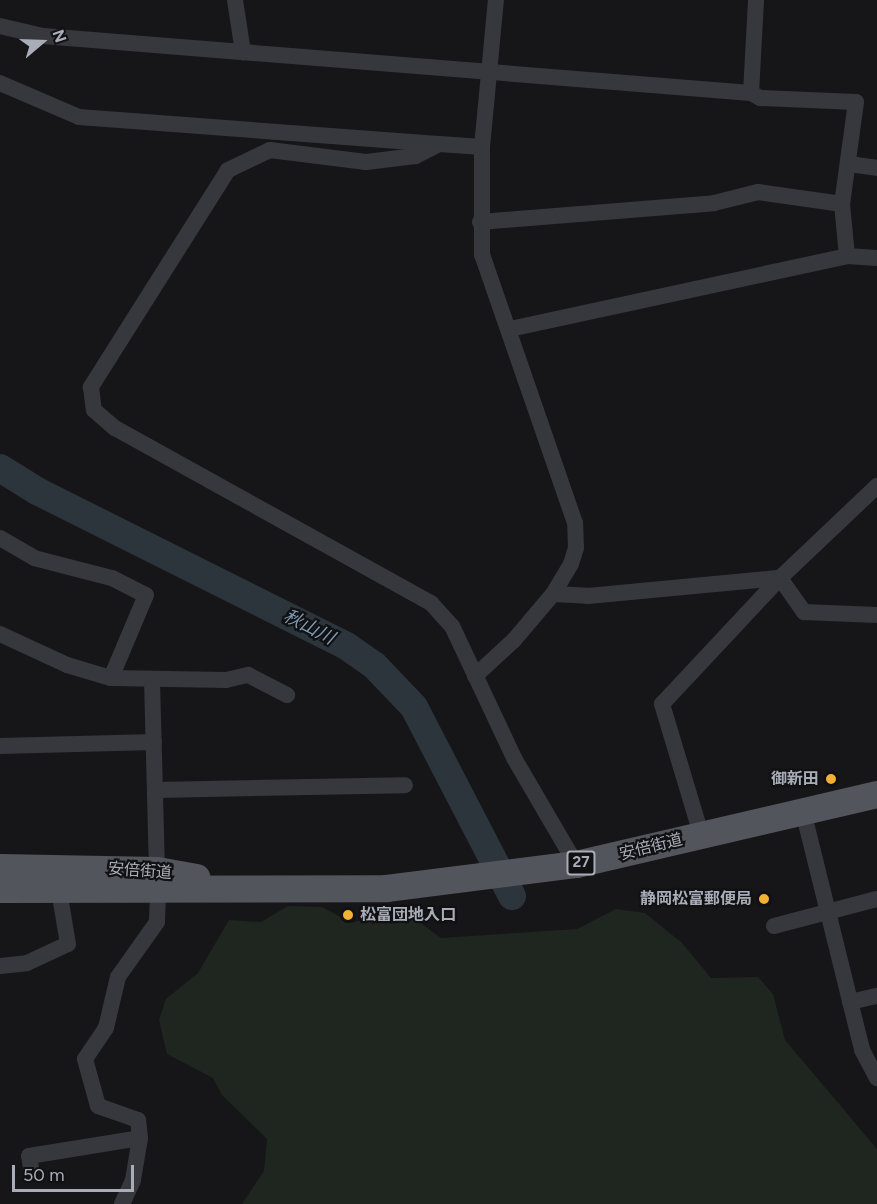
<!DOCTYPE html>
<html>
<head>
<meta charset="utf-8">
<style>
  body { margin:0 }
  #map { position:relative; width:877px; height:1204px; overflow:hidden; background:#161618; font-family:Figtree,"Noto Sans JP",sans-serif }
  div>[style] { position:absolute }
  .green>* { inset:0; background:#1e261f }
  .river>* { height:28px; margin:-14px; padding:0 14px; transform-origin:14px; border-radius:14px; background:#2c353c }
  .street>* { height:16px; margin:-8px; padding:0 8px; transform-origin:8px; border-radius:8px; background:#37383d }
  .primary>* { height:27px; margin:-13.5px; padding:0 13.5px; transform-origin:13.5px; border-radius:13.5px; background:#53555c }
  .dots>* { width:16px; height:16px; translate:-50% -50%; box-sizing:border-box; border:3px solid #111113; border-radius:50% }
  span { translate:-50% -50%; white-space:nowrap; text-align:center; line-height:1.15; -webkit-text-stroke:4.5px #111113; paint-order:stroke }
  .shield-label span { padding:2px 4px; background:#111113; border:2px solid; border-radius:4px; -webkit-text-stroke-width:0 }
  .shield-label { font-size:15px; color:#a8adb8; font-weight:700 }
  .poi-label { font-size:16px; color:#a8adb8; font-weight:700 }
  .right { translate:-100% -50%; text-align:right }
  .left { translate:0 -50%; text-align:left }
  .street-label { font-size:16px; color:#a8adb8 }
  .water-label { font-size:18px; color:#7f9bb3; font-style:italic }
  .north { position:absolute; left:12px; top:12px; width:60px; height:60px; -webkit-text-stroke:4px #111113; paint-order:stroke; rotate:71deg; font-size:16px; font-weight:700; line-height:24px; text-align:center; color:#a8adb8 }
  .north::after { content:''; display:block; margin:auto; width:21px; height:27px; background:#a8adb8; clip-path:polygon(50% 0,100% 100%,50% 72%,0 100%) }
  .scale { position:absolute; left:12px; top:1165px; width:122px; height:27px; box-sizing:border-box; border:3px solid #a8adb8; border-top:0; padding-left:8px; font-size:18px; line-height:21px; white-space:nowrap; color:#a8adb8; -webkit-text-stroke:4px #111113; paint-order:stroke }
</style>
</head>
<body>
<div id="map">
  <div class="green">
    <div style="clip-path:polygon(288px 906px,322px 907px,352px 923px,400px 908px,441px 938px,577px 929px,616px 909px,645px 913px,682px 943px,711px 978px,758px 977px,773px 994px,785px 1040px,877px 1149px,877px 1204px,242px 1204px,264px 1171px,267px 1139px,222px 1095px,213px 1078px,167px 1054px,159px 1020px,166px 999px,198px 973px,229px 920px,261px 922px)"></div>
  </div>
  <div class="river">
    <div style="left:0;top:468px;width:44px;rotate:31.9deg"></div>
    <div style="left:37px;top:491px;width:344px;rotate:26.6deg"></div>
    <div style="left:345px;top:645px;width:35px;rotate:35deg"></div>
    <div style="left:374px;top:665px;width:58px;rotate:46.4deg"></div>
    <div style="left:414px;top:707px;width:213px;rotate:62.6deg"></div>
  </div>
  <div class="street">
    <div style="left:235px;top:0;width:53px;rotate:81.3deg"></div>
    <div style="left:0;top:26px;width:44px;rotate:13.1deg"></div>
    <div style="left:43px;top:36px;width:710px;rotate:4.6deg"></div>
    <div style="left:751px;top:93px;width:10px;rotate:29deg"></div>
    <div style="left:760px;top:98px;width:96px;rotate:2.4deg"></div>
    <div style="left:856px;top:102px;width:103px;rotate:97.8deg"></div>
    <div style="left:842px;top:204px;width:52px;rotate:84.5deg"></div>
    <div style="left:0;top:83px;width:86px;rotate:23.3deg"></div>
    <div style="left:79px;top:117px;width:360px;rotate:4.3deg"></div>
    <div style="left:751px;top:93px;width:93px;rotate:-86.9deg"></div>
    <div style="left:482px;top:147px;width:43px;rotate:-176deg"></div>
    <div style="left:439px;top:144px;width:27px;rotate:153deg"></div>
    <div style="left:415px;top:156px;width:49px;rotate:173deg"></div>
    <div style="left:366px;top:162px;width:97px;rotate:-172.9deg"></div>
    <div style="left:270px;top:150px;width:47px;rotate:154.5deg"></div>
    <div style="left:228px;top:170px;width:257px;rotate:122.3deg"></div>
    <div style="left:91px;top:387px;width:23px;rotate:83deg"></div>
    <div style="left:94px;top:410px;width:28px;rotate:41deg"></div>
    <div style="left:115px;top:428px;width:361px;rotate:29deg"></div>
    <div style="left:431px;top:603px;width:31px;rotate:48deg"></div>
    <div style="left:452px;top:626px;width:146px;rotate:64.8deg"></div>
    <div style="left:514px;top:758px;width:123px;rotate:59.7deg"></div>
    <div style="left:849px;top:164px;width:28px;rotate:8deg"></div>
    <div style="left:480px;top:222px;width:235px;rotate:-4.6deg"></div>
    <div style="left:714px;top:203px;width:45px;rotate:-14deg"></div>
    <div style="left:758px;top:192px;width:85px;rotate:8.1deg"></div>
    <div style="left:510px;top:329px;width:345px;rotate:-12.2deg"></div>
    <div style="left:847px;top:256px;width:30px;rotate:4deg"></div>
    <div style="left:0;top:538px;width:39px;rotate:30deg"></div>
    <div style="left:34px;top:558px;width:81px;rotate:14.4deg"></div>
    <div style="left:112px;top:578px;width:38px;rotate:27deg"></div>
    <div style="left:146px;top:595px;width:90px;rotate:112.9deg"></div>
    <div style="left:780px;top:578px;width:42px;rotate:54.8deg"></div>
    <div style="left:804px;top:612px;width:73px;rotate:2.4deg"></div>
    <div style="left:553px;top:594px;width:35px;rotate:3deg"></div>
    <div style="left:588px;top:596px;width:193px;rotate:-5.4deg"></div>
    <div style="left:0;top:634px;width:74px;rotate:24.8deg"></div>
    <div style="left:67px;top:665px;width:46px;rotate:16.5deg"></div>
    <div style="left:111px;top:678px;width:115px;rotate:1deg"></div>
    <div style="left:226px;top:680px;width:23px;rotate:-13deg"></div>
    <div style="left:248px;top:675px;width:44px;rotate:27.1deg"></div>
    <div style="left:475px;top:676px;width:53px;rotate:-42.7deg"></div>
    <div style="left:514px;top:640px;width:60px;rotate:-49.7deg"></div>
    <div style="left:553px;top:594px;width:35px;rotate:-59deg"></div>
    <div style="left:571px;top:564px;width:17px;rotate:-73deg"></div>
    <div style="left:576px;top:548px;width:25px;rotate:-92deg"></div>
    <div style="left:575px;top:523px;width:284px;rotate:-109.1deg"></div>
    <div style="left:482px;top:255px;width:108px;rotate:-90deg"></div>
    <div style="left:482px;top:147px;width:148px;rotate:-84.6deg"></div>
    <div style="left:152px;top:680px;width:190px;rotate:88.5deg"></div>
    <div style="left:0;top:746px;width:154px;rotate:-1.5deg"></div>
    <div style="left:155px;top:790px;width:250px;rotate:-1.1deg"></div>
    <div style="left:803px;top:811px;width:246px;rotate:76.1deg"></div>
    <div style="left:862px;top:1050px;width:32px;rotate:62deg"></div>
    <div style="left:701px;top:834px;width:136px;rotate:-106.7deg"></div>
    <div style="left:662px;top:704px;width:173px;rotate:-46.9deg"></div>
    <div style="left:780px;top:578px;width:134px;rotate:-43.5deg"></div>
    <div style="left:774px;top:926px;width:106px;rotate:-14.7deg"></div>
    <div style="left:0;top:966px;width:27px;rotate:-6deg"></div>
    <div style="left:27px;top:963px;width:45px;rotate:-24.9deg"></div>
    <div style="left:68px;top:944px;width:55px;rotate:-99.5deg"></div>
    <div style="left:850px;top:1002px;width:28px;rotate:-13deg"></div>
    <div style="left:31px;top:1168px;width:12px;rotate:-99deg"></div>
    <div style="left:29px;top:1156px;width:112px;rotate:-9.2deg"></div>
    <div style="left:122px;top:1204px;width:26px;rotate:-65deg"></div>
    <div style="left:133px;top:1180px;width:43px;rotate:-80.5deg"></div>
    <div style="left:140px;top:1138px;width:18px;rotate:-96deg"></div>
    <div style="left:138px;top:1120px;width:42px;rotate:-160.7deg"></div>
    <div style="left:98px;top:1106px;width:49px;rotate:-105.5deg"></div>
    <div style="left:85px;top:1059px;width:37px;rotate:-56deg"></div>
    <div style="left:106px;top:1028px;width:52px;rotate:-76.8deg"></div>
    <div style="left:118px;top:977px;width:67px;rotate:-54.7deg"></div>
    <div style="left:157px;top:922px;width:32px;rotate:-88deg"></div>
  </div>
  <div class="primary">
    <div style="left:0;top:867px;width:157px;rotate:1.1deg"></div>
    <div style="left:157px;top:870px;width:40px;rotate:10deg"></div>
    <div style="left:0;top:889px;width:386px;rotate:-0.1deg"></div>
    <div style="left:386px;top:888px;width:192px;rotate:-7.2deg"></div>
    <div style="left:576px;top:864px;width:309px;rotate:-13.1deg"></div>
  </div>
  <div class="dots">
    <div style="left:831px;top:779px;background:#f2b134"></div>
    <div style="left:764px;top:899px;background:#f2b134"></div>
    <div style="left:348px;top:915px;background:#f2b134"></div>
  </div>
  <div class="shield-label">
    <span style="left:581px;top:863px">27</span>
  </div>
  <div class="poi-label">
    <span class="right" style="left:819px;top:779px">御新田</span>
    <span class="right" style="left:752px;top:899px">静岡松富郵便局</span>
    <span class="left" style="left:360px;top:915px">松富団地入口</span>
  </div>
  <div class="street-label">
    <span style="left:651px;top:847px;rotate:-14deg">安倍街道</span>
    <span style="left:140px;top:871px;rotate:4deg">安倍街道</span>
  </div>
  <div class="water-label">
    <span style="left:309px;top:627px;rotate:27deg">秋山川</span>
  </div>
  <div class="north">N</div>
  <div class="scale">50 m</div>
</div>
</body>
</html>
